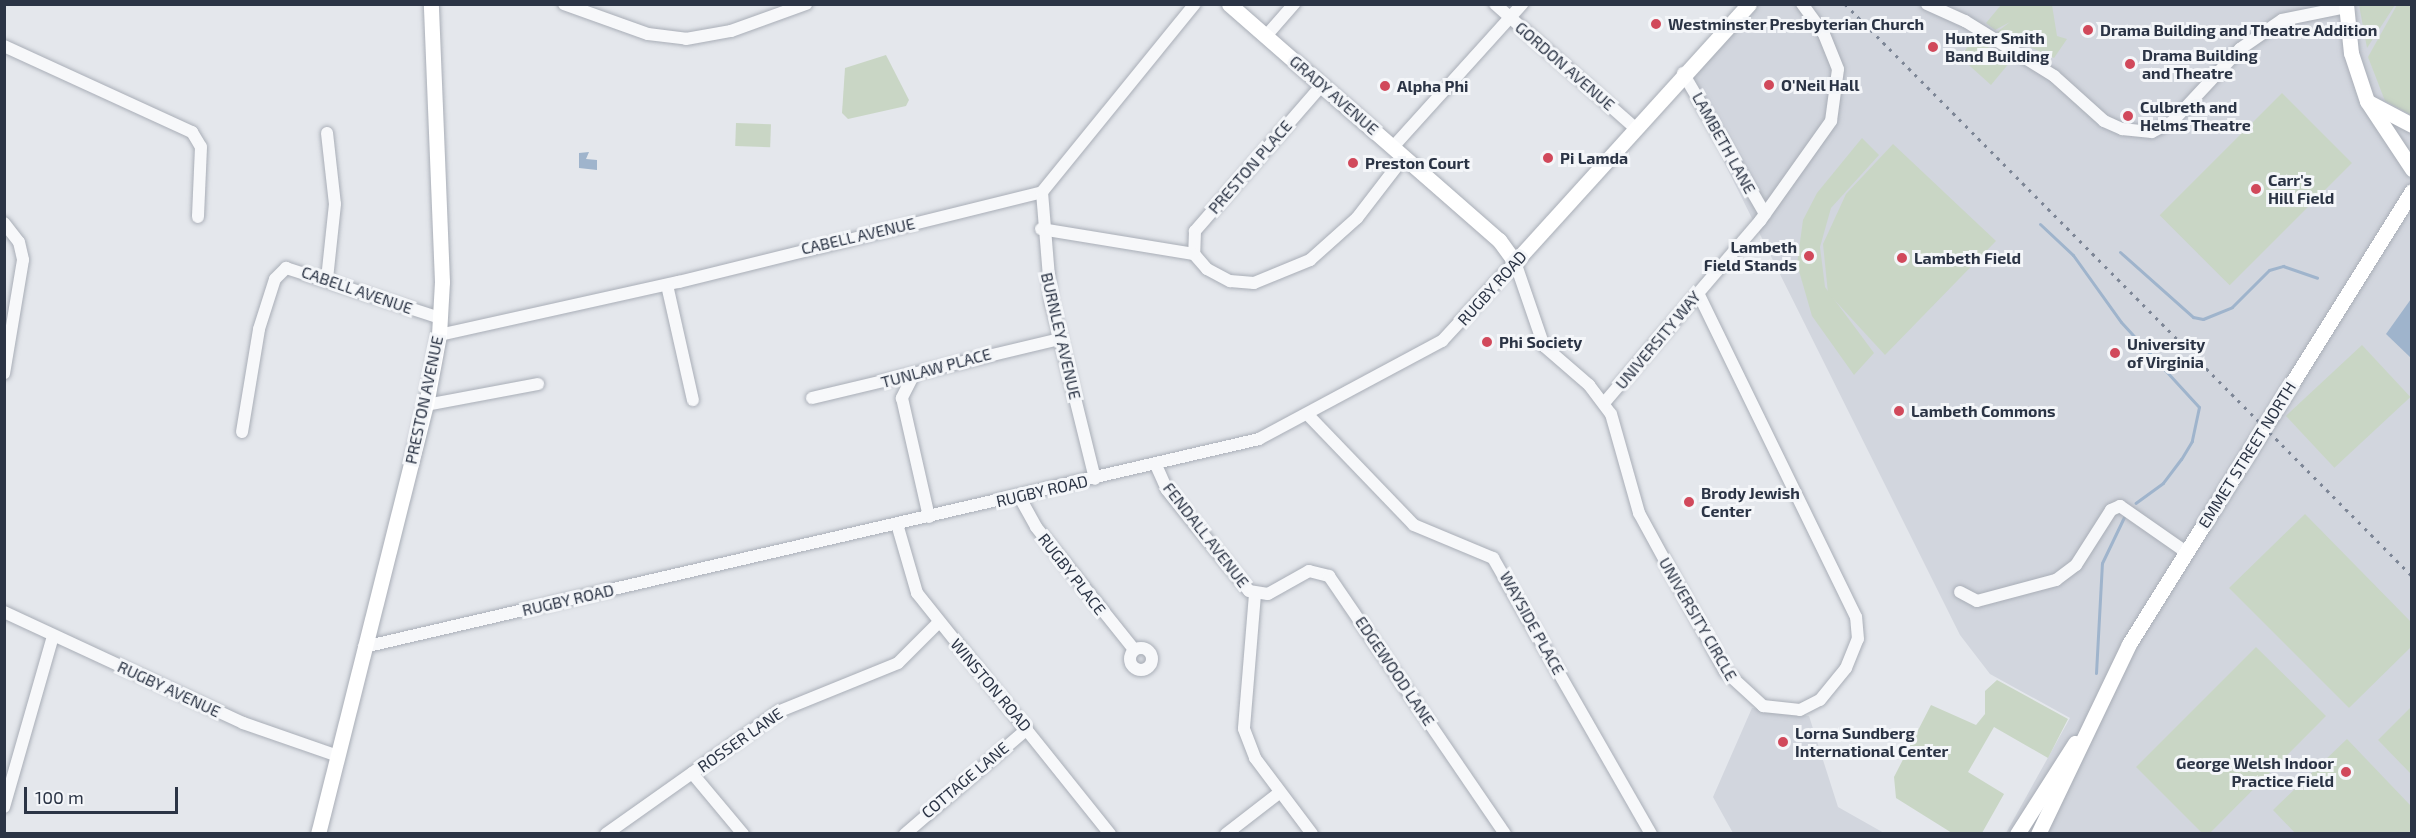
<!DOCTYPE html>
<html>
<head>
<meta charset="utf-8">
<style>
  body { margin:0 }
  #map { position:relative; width:2416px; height:838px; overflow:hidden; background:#e4e7ec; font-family:"Exo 2",sans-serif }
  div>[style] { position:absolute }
  .built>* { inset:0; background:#d2d6de }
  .green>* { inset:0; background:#c9d6c5; transform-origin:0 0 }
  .water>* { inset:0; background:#9fb4cc }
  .stream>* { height:3px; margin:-1.5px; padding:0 1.5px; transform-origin:1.5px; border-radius:1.5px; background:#9fb4cc }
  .roads { filter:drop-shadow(0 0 2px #a9aeb7) drop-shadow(0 0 2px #a9aeb7) }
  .minor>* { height:12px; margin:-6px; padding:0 6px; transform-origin:6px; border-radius:6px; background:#f7f8fa }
  .minor>.ring { margin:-6px; padding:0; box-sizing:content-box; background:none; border:12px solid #f7f8fa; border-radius:50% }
  .major>* { height:15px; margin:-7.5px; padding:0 7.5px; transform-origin:7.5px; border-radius:7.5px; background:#fff }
  .rail>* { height:3px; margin-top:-1.5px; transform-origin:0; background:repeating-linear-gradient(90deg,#7d8696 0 3px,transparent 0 9px) }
  .dots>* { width:16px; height:16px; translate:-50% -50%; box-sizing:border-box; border:3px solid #f4f6f9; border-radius:50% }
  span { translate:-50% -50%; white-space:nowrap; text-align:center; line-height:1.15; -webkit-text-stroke:6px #f4f6f9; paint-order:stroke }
  .poi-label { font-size:16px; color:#2b3445; font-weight:700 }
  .left { translate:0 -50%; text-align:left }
  .right { translate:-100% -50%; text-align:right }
  .street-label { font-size:16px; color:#2b3445 }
  .frame { position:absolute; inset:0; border:6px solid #2b3445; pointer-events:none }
  .scale { position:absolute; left:24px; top:787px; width:154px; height:27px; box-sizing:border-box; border:3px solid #2b3445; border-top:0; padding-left:8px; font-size:18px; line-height:21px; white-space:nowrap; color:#2b3445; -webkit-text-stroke:4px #f4f6f9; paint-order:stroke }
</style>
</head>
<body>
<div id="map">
  <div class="built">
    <div style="clip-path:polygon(1750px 5px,2411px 5px,2411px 833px,2006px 833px,2070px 718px,1990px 674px,1960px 635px,1681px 76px)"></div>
    <div style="clip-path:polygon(1752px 708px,1809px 716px,1838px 807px,1884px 833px,1733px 833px,1713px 797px)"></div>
  </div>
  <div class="green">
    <div style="clip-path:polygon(2001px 5px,2052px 5px,2057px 36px,2067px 39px,2054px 58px,1997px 32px,2010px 22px,1995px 30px,1986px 23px)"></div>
    <div style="clip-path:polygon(2359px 5px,2395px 5px,2367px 48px)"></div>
    <div style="clip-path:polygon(2397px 5px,2411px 5px,2411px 115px,2385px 101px,2368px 57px)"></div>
    <div style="clip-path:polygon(1973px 37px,2010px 62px,1991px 85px,1961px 58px)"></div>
    <div style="clip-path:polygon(886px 55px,909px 100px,906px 106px,848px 119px,842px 113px,845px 68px)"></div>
    <div style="left:2282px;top:93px;width:99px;height:173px;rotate:45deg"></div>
    <div style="left:736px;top:123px;width:35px;height:23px;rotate:2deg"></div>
    <div style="clip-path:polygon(1862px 138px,1879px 155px,1831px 208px,1820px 247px,1825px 287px,1874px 353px,1854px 375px,1812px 316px,1797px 264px,1803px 220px,1817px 193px)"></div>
    <div style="clip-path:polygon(1893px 144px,1996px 241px,1885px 355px,1828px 293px,1823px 244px,1846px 194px)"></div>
    <div style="left:2362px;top:345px;width:71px;height:104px;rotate:47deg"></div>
    <div style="clip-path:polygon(2305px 514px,2411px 622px,2411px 647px,2349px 708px,2229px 588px)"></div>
    <div style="clip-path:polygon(2256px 647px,2326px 716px,2210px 833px,2202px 833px,2136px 767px)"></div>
    <div style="clip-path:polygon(1997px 680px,2068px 719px,2048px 758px,1994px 727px,1968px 772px,2004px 794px,1982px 833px,1952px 833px,1896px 798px,1894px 777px,1931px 705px,1976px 725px,1985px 714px,1985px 691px)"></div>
    <div style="clip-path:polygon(2411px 707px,2411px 774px,2378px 740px)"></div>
    <div style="clip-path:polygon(2347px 739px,2411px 806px,2411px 833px,2295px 833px,2273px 810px)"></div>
  </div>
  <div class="water">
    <div style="clip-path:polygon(589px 152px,586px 159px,597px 160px,597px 170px,579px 168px,579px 153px)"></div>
    <div style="clip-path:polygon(2411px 299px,2411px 358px,2386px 334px)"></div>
  </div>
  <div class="stream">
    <div style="left:2040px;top:224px;width:45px;rotate:43.2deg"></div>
    <div style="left:2073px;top:255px;width:82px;rotate:54.4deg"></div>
    <div style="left:2121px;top:322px;width:115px;rotate:47.5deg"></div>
    <div style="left:2199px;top:407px;width:35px;rotate:102deg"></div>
    <div style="left:2192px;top:441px;width:21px;rotate:121deg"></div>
    <div style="left:2181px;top:459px;width:30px;rotate:127deg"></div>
    <div style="left:2163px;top:483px;width:34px;rotate:144deg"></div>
    <div style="left:2120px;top:252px;width:98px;rotate:41.7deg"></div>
    <div style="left:2193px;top:317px;width:10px;rotate:11deg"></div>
    <div style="left:2203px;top:319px;width:31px;rotate:-22deg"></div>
    <div style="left:2232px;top:307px;width:52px;rotate:-45deg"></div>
    <div style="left:2269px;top:270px;width:15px;rotate:-16deg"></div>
    <div style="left:2283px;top:266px;width:36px;rotate:19deg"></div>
    <div style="left:2096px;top:673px;width:110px;rotate:-86.9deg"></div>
    <div style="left:2102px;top:563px;width:51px;rotate:-64.4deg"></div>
  </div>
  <div class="roads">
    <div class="minor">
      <div style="left:564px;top:4px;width:89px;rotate:19.7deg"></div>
      <div style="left:648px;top:34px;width:38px;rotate:7deg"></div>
      <div style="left:686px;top:39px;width:46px;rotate:-10.1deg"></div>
      <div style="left:731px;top:31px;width:80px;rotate:-19.8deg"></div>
      <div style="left:1495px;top:4px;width:186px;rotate:41.5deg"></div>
      <div style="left:1927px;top:4px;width:42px;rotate:24.1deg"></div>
      <div style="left:1965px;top:21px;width:105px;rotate:31.7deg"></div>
      <div style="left:2054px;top:76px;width:67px;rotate:42deg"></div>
      <div style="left:2104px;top:121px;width:20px;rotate:24deg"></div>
      <div style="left:2122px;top:129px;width:30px;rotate:6deg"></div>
      <div style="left:2152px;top:132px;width:22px;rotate:-27deg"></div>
      <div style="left:2172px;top:122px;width:100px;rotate:-47deg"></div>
      <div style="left:2240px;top:49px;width:51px;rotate:-34.6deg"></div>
      <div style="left:2282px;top:20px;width:65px;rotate:-11.5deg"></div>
      <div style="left:1266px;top:36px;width:43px;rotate:-48.8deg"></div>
      <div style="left:4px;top:46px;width:207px;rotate:24.6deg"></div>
      <div style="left:192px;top:132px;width:17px;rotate:59deg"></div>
      <div style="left:201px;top:147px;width:70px;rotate:92.5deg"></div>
      <div style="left:1683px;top:73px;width:163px;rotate:59.8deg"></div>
      <div style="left:1322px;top:85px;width:194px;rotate:131deg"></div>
      <div style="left:1195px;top:231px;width:23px;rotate:92deg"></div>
      <div style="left:1194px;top:254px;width:20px;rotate:49deg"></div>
      <div style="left:1207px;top:269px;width:26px;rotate:28deg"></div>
      <div style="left:1230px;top:281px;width:24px;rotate:5deg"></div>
      <div style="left:1254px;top:283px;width:61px;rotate:-22.3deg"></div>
      <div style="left:1310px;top:260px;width:63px;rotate:-41.8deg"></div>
      <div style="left:1357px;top:218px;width:77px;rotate:-52.4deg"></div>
      <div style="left:327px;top:133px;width:71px;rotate:83.6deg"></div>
      <div style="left:335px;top:204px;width:75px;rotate:96.1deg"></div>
      <div style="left:1393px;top:147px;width:193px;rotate:-47.9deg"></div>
      <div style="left:1042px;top:192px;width:109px;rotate:85.3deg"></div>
      <div style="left:1051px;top:301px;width:183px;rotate:76.1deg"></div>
      <div style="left:4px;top:223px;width:24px;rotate:52deg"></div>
      <div style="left:19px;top:242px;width:18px;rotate:77deg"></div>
      <div style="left:23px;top:260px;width:115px;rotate:99.5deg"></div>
      <div style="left:1041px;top:229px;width:155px;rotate:9.3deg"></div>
      <div style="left:667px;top:285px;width:118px;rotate:77.3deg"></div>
      <div style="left:439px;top:335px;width:246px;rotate:-12.5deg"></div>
      <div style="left:679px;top:282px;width:374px;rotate:-13.9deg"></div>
      <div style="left:1042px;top:192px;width:242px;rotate:-50.9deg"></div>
      <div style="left:913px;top:376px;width:25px;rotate:117deg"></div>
      <div style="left:902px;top:398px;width:122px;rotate:77.2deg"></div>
      <div style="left:812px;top:398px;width:255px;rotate:-13.4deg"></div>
      <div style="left:1604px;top:403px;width:240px;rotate:-49.4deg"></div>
      <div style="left:1760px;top:221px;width:123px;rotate:-54.6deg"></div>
      <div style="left:1831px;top:121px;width:52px;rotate:-82.3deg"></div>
      <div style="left:1838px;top:69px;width:38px;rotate:-112deg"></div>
      <div style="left:1824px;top:34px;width:37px;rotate:-126deg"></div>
      <div style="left:426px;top:405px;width:114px;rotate:-10.6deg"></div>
      <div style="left:1309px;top:416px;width:151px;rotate:46.1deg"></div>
      <div style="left:1414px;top:525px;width:86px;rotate:22.7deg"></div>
      <div style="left:1493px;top:558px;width:318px;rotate:60.2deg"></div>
      <div style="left:242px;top:432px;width:104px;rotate:-80.6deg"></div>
      <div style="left:259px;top:329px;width:52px;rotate:-72.3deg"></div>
      <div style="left:275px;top:279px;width:16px;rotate:-45deg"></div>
      <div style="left:286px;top:268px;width:162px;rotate:18deg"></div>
      <div style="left:1156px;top:465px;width:27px;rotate:66deg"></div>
      <div style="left:1167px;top:490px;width:130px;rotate:50.9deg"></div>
      <div style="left:1249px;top:591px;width:19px;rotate:9deg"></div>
      <div style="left:1268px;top:594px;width:47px;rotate:-29.3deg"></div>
      <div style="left:1309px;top:571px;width:21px;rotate:14deg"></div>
      <div style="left:1329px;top:576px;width:312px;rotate:55.7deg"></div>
      <div style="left:1019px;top:496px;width:35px;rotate:61deg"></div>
      <div style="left:1036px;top:527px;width:154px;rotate:51.3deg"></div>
      <div style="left:897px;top:524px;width:72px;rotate:73.8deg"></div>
      <div style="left:917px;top:593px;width:309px;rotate:51.3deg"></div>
      <div style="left:1960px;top:592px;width:19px;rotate:28deg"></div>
      <div style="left:1977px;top:601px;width:82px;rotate:-14.9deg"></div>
      <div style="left:2056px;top:580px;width:25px;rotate:-37deg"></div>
      <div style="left:2076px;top:565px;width:65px;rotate:-57.5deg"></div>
      <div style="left:2111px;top:510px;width:10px;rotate:-24deg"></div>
      <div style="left:2120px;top:506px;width:80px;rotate:34.9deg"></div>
      <div style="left:1255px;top:594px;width:135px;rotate:94.7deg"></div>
      <div style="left:1244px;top:729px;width:31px;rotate:69deg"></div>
      <div style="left:1255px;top:758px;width:95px;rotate:53.1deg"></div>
      <div style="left:4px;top:612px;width:264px;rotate:24.9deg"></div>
      <div style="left:243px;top:723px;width:101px;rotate:19.2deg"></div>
      <div style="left:364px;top:647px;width:919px;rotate:-13.08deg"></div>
      <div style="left:1259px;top:439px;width:208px;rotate:-28.2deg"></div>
      <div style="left:1442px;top:341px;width:108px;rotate:-47.3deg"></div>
      <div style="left:1515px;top:262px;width:89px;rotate:71deg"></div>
      <div style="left:1544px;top:346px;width:60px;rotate:40.9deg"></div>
      <div style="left:1589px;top:385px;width:36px;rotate:53deg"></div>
      <div style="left:1611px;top:414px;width:103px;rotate:74.2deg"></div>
      <div style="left:1639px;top:513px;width:180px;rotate:61.4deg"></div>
      <div style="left:1725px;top:671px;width:52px;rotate:42.6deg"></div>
      <div style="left:1763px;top:706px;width:37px;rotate:6deg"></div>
      <div style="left:1800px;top:710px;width:22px;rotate:-27deg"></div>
      <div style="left:1820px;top:700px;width:41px;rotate:-50.9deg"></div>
      <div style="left:1846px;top:668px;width:31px;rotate:-68deg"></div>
      <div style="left:1858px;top:639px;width:22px;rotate:-95deg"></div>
      <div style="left:1856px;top:617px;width:360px;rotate:-116deg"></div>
      <div class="ring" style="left:1130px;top:648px;width:10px;height:10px"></div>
      <div style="left:692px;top:773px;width:80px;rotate:50.1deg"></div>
      <div style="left:4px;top:807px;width:178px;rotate:-74deg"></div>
      <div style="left:606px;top:834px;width:213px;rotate:-35.3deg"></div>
      <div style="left:780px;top:711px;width:127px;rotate:-22.1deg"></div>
      <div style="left:898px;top:663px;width:58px;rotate:-45deg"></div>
      <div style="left:905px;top:834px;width:161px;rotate:-40.7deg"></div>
      <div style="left:1226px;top:834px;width:67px;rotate:-37.7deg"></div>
    </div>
    <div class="major">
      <div style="left:1229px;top:4px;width:359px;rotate:41.2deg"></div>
      <div style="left:1499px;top:240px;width:27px;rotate:54deg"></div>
      <div style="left:1515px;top:262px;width:348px;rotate:-47.8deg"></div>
      <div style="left:2346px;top:4px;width:49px;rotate:84.2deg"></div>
      <div style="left:2351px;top:53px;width:51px;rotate:71.6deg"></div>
      <div style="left:2367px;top:101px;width:82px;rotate:56.5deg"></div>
      <div style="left:2370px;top:103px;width:47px;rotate:27.6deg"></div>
      <div style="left:318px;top:834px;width:442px;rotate:-75.9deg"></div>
      <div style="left:426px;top:405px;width:71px;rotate:-79.5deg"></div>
      <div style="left:439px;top:335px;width:53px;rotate:-86.8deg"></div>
      <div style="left:442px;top:282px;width:278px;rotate:-92.3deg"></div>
      <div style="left:2017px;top:834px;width:108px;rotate:-57.5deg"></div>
      <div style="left:2038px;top:834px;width:211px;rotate:-64.4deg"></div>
      <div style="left:2129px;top:644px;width:534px;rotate:-58.01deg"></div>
    </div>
  </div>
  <div class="rail">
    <div style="left:1845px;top:4px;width:805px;rotate:45.25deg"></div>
  </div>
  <div class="dots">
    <div style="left:1656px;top:24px;background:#d1495b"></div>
    <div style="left:2088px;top:30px;background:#d1495b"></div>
    <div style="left:1933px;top:47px;background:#d1495b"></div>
    <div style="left:2130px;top:64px;background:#d1495b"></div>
    <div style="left:1769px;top:85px;background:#d1495b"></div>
    <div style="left:1385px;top:86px;background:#d1495b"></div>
    <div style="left:2128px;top:116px;background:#d1495b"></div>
    <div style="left:1548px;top:158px;background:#d1495b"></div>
    <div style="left:1353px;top:163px;background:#d1495b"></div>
    <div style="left:2256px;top:189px;background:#d1495b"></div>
    <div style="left:1809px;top:256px;background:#d1495b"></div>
    <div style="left:1902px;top:258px;background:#d1495b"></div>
    <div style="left:1487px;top:342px;background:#d1495b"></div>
    <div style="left:2115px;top:353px;background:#d1495b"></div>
    <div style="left:1899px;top:411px;background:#d1495b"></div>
    <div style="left:1689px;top:502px;background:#d1495b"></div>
    <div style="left:1783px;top:742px;background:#d1495b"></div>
    <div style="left:2346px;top:772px;background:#d1495b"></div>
  </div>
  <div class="poi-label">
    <span class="left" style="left:1668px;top:24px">Westminster Presbyterian Church</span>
    <span class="left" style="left:2100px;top:30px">Drama Building and Theatre Addition</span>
    <span class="left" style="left:1945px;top:47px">Hunter Smith<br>Band Building</span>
    <span class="left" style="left:2142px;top:64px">Drama Building<br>and Theatre</span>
    <span class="left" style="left:1781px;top:85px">O'Neil Hall</span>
    <span class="left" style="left:1397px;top:86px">Alpha Phi</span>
    <span class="left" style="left:2140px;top:116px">Culbreth and<br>Helms Theatre</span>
    <span class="left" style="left:1560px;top:158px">Pi Lamda</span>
    <span class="left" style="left:1365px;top:163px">Preston Court</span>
    <span class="left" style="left:2268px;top:189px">Carr's<br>Hill Field</span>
    <span class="right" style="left:1797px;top:256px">Lambeth<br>Field Stands</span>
    <span class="left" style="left:1914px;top:258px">Lambeth Field</span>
    <span class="left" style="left:1499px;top:342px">Phi Society</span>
    <span class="left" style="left:2127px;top:353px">University<br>of Virginia</span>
    <span class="left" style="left:1911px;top:411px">Lambeth Commons</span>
    <span class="left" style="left:1701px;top:502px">Brody Jewish<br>Center</span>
    <span class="left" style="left:1795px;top:742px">Lorna Sundberg<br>International Center</span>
    <span class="right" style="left:2334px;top:772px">George Welsh Indoor<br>Practice Field</span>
  </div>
  <div class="street-label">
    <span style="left:1565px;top:66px;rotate:41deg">GORDON AVENUE</span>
    <span style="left:1334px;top:95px;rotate:41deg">GRADY AVENUE</span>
    <span style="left:1724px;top:143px;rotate:61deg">LAMBETH LANE</span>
    <span style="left:1250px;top:167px;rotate:-49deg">PRESTON PLACE</span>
    <span style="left:858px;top:236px;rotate:-13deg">CABELL AVENUE</span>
    <span style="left:1492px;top:288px;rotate:-48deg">RUGBY ROAD</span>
    <span style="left:357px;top:290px;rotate:19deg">CABELL AVENUE</span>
    <span style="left:1061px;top:336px;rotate:77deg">BURNLEY AVENUE</span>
    <span style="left:1658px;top:340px;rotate:-50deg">UNIVERSITY WAY</span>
    <span style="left:936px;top:368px;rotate:-15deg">TUNLAW PLACE</span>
    <span style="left:424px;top:400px;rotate:-78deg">PRESTON AVENUE</span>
    <span style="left:2247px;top:455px;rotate:-58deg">EMMET STREET NORTH</span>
    <span style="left:1042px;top:491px;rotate:-13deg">RUGBY ROAD</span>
    <span style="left:1206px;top:535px;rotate:52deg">FENDALL AVENUE</span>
    <span style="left:1072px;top:574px;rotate:52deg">RUGBY PLACE</span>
    <span style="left:568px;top:600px;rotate:-13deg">RUGBY ROAD</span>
    <span style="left:1698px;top:619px;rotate:60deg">UNIVERSITY CIRCLE</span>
    <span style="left:1532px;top:623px;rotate:61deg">WAYSIDE PLACE</span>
    <span style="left:1395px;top:671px;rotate:56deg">EDGEWOOD LANE</span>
    <span style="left:991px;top:685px;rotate:50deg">WINSTON ROAD</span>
    <span style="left:169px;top:689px;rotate:25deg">RUGBY AVENUE</span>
    <span style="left:740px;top:740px;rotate:-35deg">ROSSER LANE</span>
    <span style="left:965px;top:780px;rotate:-40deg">COTTAGE LANE</span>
  </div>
  <div class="frame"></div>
  <div class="scale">100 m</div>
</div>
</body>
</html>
